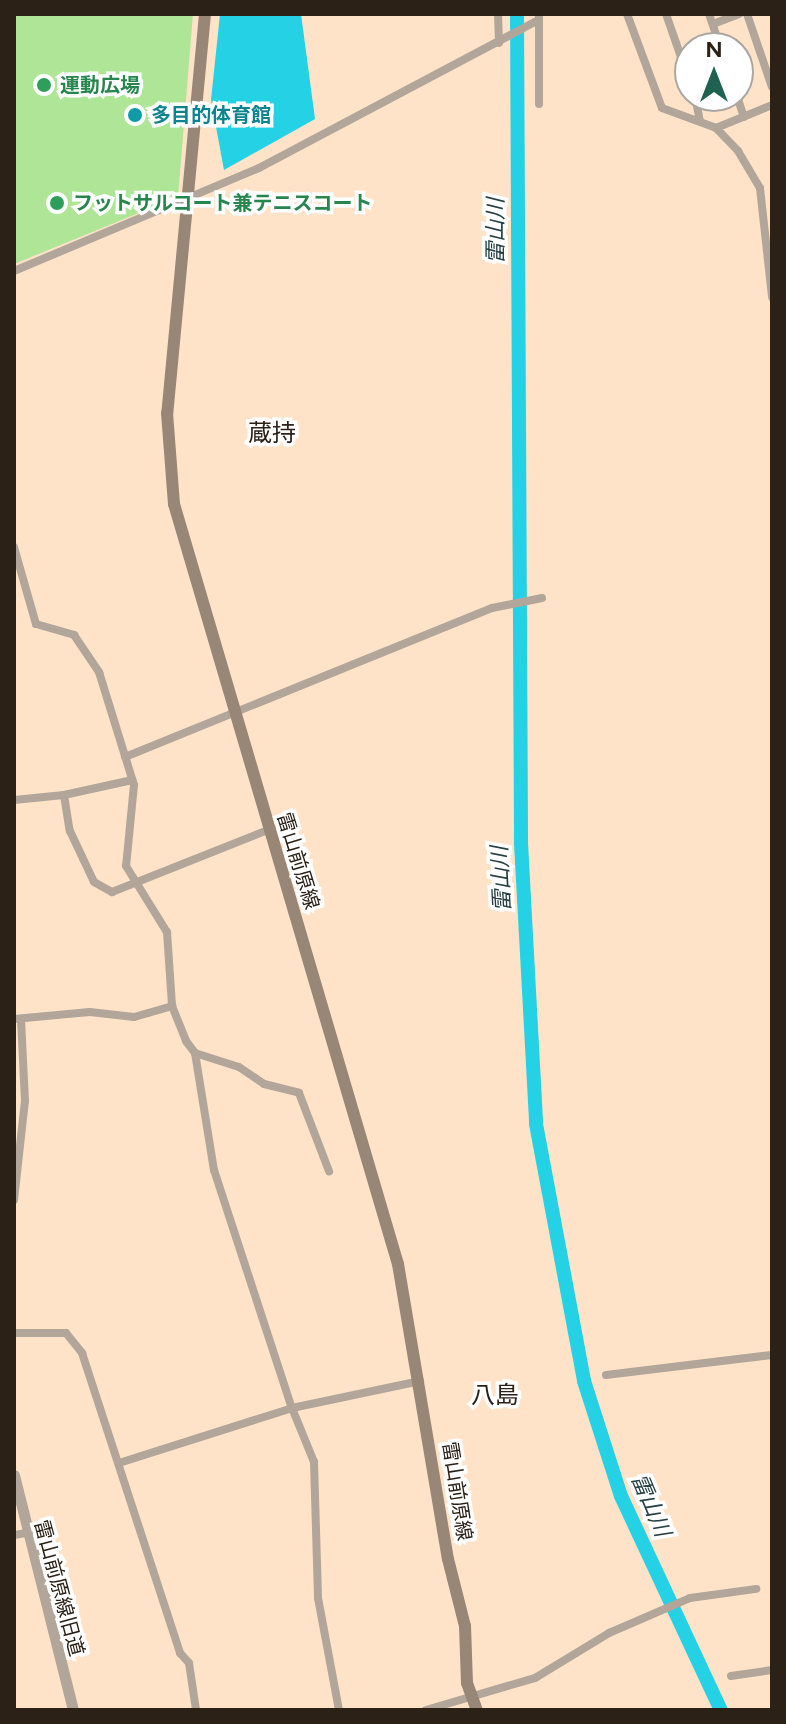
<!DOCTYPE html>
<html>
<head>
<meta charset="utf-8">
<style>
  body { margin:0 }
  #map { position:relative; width:786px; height:1724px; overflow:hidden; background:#ffe3c8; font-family:Figtree,"Noto Sans JP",sans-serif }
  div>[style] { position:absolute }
  .green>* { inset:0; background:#aee596 }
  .water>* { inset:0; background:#25d1e4 }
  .river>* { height:14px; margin:-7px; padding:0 7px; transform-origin:7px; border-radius:7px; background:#25d1e4 }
  .minor>* { height:8px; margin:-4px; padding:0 4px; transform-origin:4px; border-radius:4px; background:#b2a69b }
  .tertiary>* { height:11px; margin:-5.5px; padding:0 5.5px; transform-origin:5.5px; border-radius:5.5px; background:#b2a69b }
  .secondary>* { height:12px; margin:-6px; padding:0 6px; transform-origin:6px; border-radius:6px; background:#988676 }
  .dots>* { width:22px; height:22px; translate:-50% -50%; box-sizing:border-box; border:4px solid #fff; border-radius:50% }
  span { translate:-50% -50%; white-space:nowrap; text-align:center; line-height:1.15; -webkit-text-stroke:7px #fff; paint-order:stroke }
  .leisure-label { font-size:20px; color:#27864d; font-weight:700 }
  .left { translate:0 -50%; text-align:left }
  .culture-label { font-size:20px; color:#0d838f; font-weight:700 }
  .street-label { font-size:20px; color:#2b2117 }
  .water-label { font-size:22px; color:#274044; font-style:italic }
  .quarter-label { font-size:24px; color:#2b2117 }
  .frame { position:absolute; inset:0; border:16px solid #2b2117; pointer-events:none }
  .north { position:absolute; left:674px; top:32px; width:80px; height:80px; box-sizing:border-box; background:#fff; border:2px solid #aaa6a2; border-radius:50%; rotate:0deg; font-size:22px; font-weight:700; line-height:32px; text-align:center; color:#2b2117 }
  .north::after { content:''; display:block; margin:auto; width:28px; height:36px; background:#206251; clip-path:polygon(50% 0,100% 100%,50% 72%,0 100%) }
</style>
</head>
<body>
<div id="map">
  <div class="green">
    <div style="clip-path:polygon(14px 14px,193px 14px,178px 197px,14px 264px)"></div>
  </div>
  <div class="water">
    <div style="clip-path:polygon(220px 14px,301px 14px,315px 119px,224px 170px,211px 100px)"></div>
  </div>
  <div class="river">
    <div style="left:517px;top:14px;width:829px;rotate:89.72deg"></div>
    <div style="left:521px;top:843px;width:281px;rotate:86.9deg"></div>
    <div style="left:536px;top:1124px;width:261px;rotate:79.4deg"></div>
    <div style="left:584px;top:1381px;width:121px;rotate:72.2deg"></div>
    <div style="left:621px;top:1496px;width:236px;rotate:65deg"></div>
  </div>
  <div class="minor">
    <div style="left:498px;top:14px;width:29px;rotate:88deg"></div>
    <div style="left:539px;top:14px;width:90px;rotate:90deg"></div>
    <div style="left:627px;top:14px;width:100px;rotate:69.6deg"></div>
    <div style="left:662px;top:108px;width:58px;rotate:20.3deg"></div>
    <div style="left:716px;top:128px;width:32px;rotate:46deg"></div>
    <div style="left:738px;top:151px;width:43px;rotate:59.3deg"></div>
    <div style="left:760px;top:188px;width:110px;rotate:83.7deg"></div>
    <div style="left:666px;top:14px;width:73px;rotate:70.8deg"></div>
    <div style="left:709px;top:14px;width:36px;rotate:71deg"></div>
    <div style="left:747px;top:14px;width:77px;rotate:71.1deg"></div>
    <div style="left:713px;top:24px;width:28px;rotate:-21deg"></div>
    <div style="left:695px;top:96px;width:25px;rotate:79deg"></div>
    <div style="left:737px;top:96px;width:22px;rotate:72deg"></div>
    <div style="left:716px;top:128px;width:61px;rotate:-22.3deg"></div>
    <div style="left:14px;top:271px;width:266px;rotate:-22.8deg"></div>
    <div style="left:259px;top:168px;width:314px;rotate:-27.9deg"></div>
    <div style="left:14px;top:547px;width:80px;rotate:74.1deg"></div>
    <div style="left:36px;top:624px;width:40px;rotate:16deg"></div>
    <div style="left:74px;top:635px;width:45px;rotate:56deg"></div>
    <div style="left:99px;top:672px;width:118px;rotate:72.8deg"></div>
    <div style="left:134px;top:785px;width:81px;rotate:95.6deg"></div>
    <div style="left:126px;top:866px;width:78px;rotate:58.2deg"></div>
    <div style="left:167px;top:932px;width:74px;rotate:86.1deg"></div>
    <div style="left:172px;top:1006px;width:38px;rotate:68deg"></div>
    <div style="left:186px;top:1041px;width:15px;rotate:53deg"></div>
    <div style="left:195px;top:1053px;width:46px;rotate:17.7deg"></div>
    <div style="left:239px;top:1067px;width:30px;rotate:34deg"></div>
    <div style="left:264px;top:1084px;width:36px;rotate:14deg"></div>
    <div style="left:299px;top:1093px;width:84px;rotate:69deg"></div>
    <div style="left:125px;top:757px;width:396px;rotate:-22.1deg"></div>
    <div style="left:492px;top:608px;width:51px;rotate:-11.3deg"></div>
    <div style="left:64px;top:795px;width:70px;rotate:-12.4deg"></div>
    <div style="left:14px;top:800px;width:50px;rotate:-5.7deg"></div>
    <div style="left:64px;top:795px;width:36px;rotate:81deg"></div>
    <div style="left:70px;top:831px;width:56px;rotate:64.8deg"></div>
    <div style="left:94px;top:882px;width:21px;rotate:29deg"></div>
    <div style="left:112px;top:892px;width:168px;rotate:-21.7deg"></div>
    <div style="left:14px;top:1019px;width:76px;rotate:-5.3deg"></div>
    <div style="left:90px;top:1012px;width:44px;rotate:6.5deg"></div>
    <div style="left:134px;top:1017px;width:40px;rotate:-16deg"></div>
    <div style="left:195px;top:1053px;width:119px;rotate:80.8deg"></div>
    <div style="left:214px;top:1170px;width:250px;rotate:71.9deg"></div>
    <div style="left:292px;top:1408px;width:58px;rotate:67.8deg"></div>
    <div style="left:314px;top:1462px;width:136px;rotate:88.3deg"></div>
    <div style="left:318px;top:1598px;width:114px;rotate:79.4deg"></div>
    <div style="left:14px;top:1200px;width:100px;rotate:-83.7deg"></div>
    <div style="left:25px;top:1101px;width:82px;rotate:-92.8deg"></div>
    <div style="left:14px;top:1333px;width:52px"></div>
    <div style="left:66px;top:1333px;width:26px;rotate:51deg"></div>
    <div style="left:82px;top:1353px;width:316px;rotate:71.9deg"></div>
    <div style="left:180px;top:1653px;width:13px;rotate:48deg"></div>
    <div style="left:189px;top:1663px;width:48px;rotate:81.5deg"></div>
    <div style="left:606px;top:1375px;width:167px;rotate:-6.9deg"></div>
    <div style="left:119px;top:1463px;width:182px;rotate:-17.6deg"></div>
    <div style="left:292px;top:1408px;width:131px;rotate:-11.9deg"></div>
    <div style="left:14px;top:1535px;width:12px;rotate:-9deg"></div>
    <div style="left:731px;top:1676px;width:41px;rotate:-8.3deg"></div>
    <div style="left:426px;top:1710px;width:114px;rotate:-16.4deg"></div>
    <div style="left:535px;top:1678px;width:87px;rotate:-31.3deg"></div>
    <div style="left:609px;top:1633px;width:88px;rotate:-23.4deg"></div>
    <div style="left:690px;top:1598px;width:67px;rotate:-7.8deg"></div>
  </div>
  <div class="tertiary">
    <div style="left:14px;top:1475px;width:242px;rotate:75.9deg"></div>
  </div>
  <div class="secondary">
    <div style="left:205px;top:14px;width:401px;rotate:95.4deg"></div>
    <div style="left:167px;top:413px;width:91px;rotate:85.6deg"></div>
    <div style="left:174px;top:504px;width:792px;rotate:73.58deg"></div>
    <div style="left:398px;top:1264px;width:299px;rotate:80.4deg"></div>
    <div style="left:448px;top:1559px;width:69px;rotate:75.8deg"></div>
    <div style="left:465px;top:1626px;width:57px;rotate:88deg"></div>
    <div style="left:467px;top:1683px;width:29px;rotate:70deg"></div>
  </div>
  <div class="dots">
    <div style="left:44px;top:85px;background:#2e9e5b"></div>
    <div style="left:135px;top:115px;background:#0f9aa8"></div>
    <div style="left:57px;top:203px;background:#2e9e5b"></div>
  </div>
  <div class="leisure-label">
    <span class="left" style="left:60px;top:85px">運動広場</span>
    <span class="left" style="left:73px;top:203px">フットサルコート兼テニスコート</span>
  </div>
  <div class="culture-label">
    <span class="left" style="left:151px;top:115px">多目的体育館</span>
  </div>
  <div class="street-label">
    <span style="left:298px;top:861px;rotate:73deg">雷山前原線</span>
    <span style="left:457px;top:1491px;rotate:81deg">雷山前原線</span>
    <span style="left:59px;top:1588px;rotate:75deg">雷山前原線旧道</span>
  </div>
  <div class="water-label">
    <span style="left:496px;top:231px;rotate:-90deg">雷山川</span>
    <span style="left:501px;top:879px;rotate:-93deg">雷山川</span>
    <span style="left:651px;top:1505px;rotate:67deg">雷山川</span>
  </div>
  <div class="quarter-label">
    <span style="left:272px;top:433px">蔵持</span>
    <span style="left:495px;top:1395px">八島</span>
  </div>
  <div class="frame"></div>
  <div class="north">N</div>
</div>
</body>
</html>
